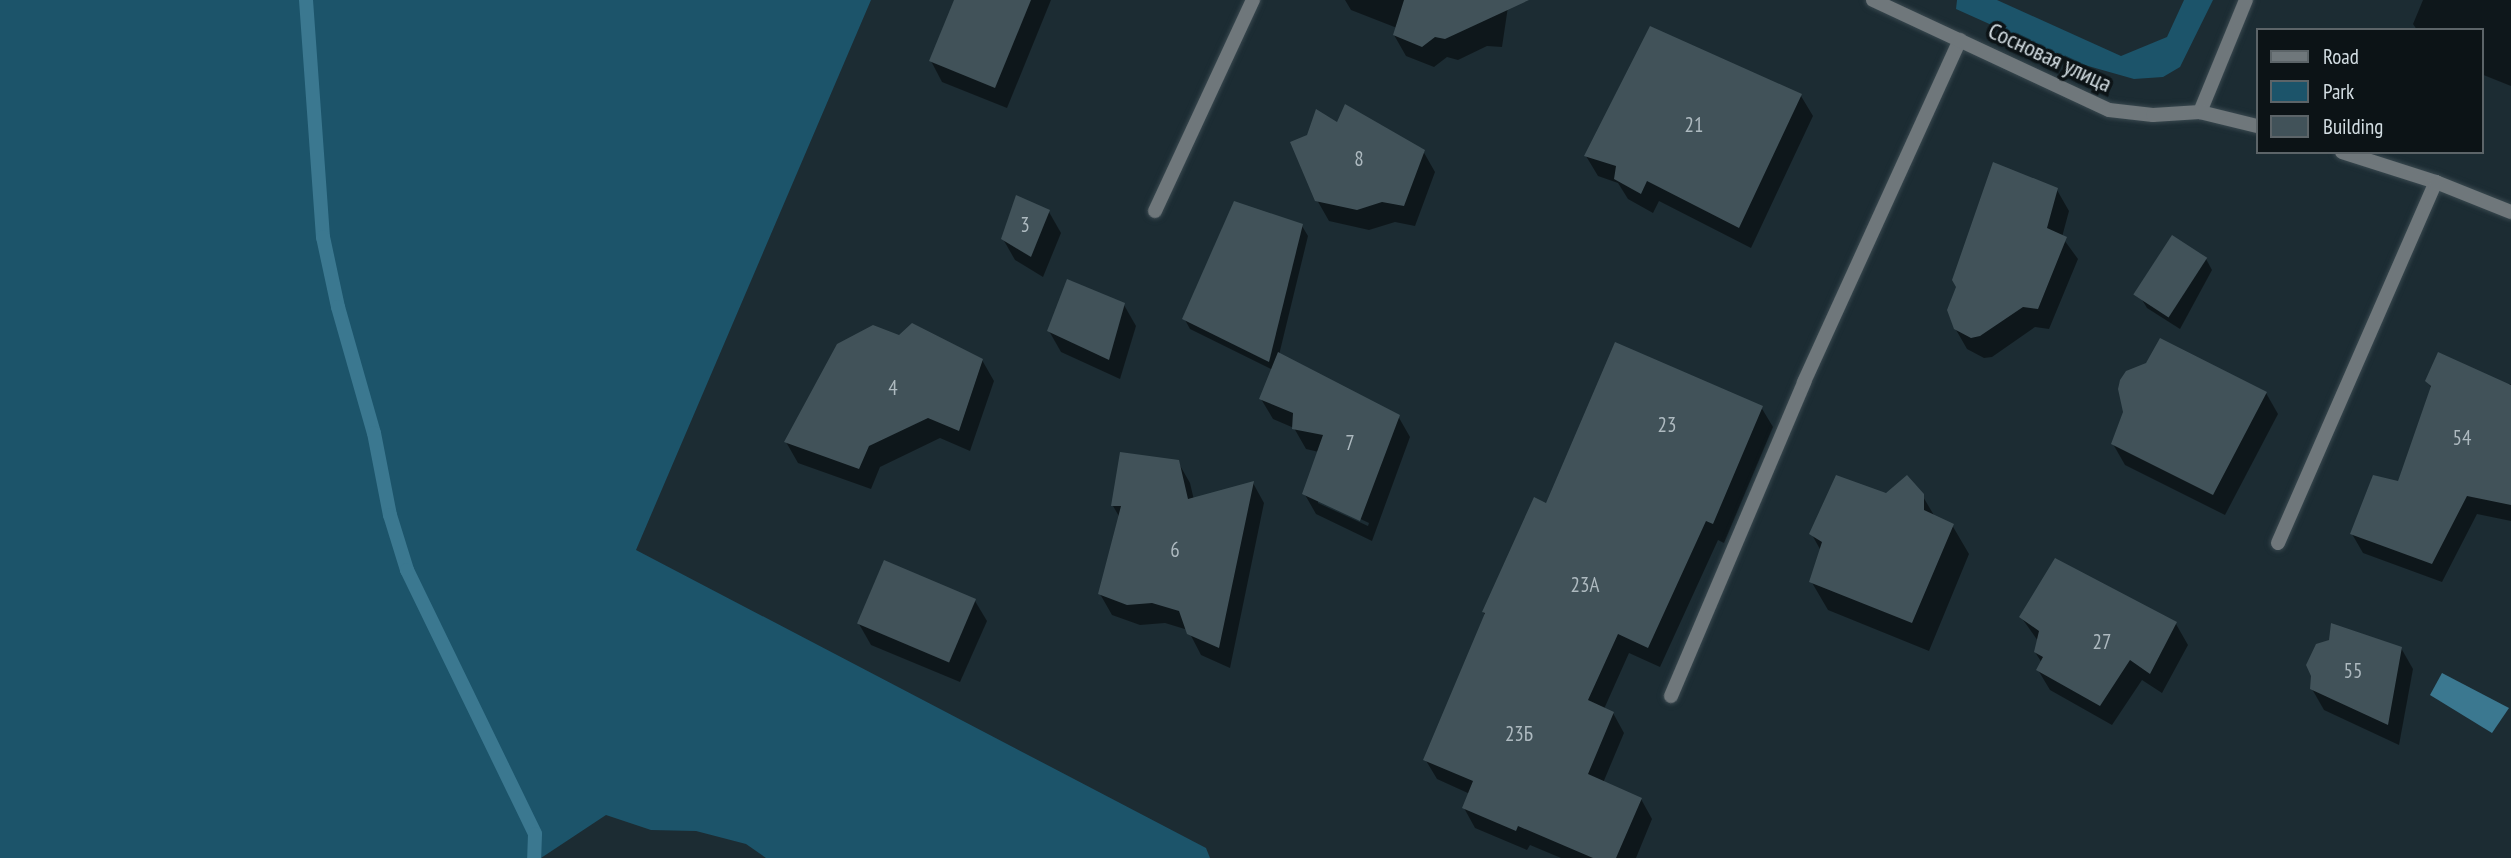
<!DOCTYPE html>
<html>
<head>
<meta charset="utf-8">
<style>
  body { margin:0 }
  #map { position:relative; width:2511px; height:858px; overflow:hidden; background:#1c2c33; font-family:"PT Sans Narrow",sans-serif }
  div>[style] { position:absolute }
  .green>* { inset:0; background:#1c546a }
  .water>* { inset:0; background:#3b7890 }
  .shadow>* { inset:0; background:#0007 }
  .stream>* { height:14px; margin:-7px; padding:0 7px; transform-origin:7px; border-radius:7px; background:#3b7890 }
  .building>* { inset:0; background:#415259; transform-origin:0 0 }
  .roads { filter:drop-shadow(0 0 2px #39484f) drop-shadow(0 0 2px #39484f) }
  .service>* { height:14px; margin:-7px; padding:0 7px; transform-origin:7px; border-radius:7px; background:#6f777b }
  .minor>* { height:14px; margin:-7px; padding:0 7px; transform-origin:7px; border-radius:7px; background:#6f777b }
  span { translate:-50% -50%; white-space:nowrap; text-align:center; line-height:1.15; -webkit-text-stroke:7px #0c1316; paint-order:stroke }
  .number-label { font-size:21px; color:#aebac0 }
  .number-label span { -webkit-text-stroke-width:0 }
  .street-label { font-size:24px; color:#d3dde2 }
  .legend { position:absolute; left:2256px; top:28px; width:228px; height:126px; box-sizing:border-box; background:#0c1316; border:2px solid #5c6468; margin:0; padding:9px 12px; list-style:none; font-size:21px; color:#d3dde2 }
  .legend li { display:flex; align-items:center; gap:14px; height:35px }
  .legend b { width:35px; border:2px solid #5c6468 }
</style>
</head>
<body>
<div id="map">
  <div class="green">
    <div style="clip-path:polygon(0 0,871px 0,636px 550px,1206px 848px,1210px 858px,766px 858px,746px 844px,696px 831px,651px 830px,606px 815px,541px 858px,0 858px)"></div>
    <div style="clip-path:polygon(1957px 0,1997px 0,2121px 56px,2167px 37px,2184px 0,2213px 0,2180px 67px,2163px 77px,2134px 79px,2074px 62px,1956px 9px)"></div>
  </div>
  <div class="water">
    <div style="clip-path:polygon(2442px 673px,2509px 708px,2492px 733px,2430px 695px)"></div>
  </div>
  <div class="shadow">
    <div style="clip-path:polygon(956px 0,1051px 0,1007px 108px,942px 82px,931px 61px)"></div>
    <div style="clip-path:polygon(1345px 0,1509px 0,1502px 47px,1487px 46px,1458px 60px,1447px 57px,1434px 67px,1406px 56px,1394px 35px,1397px 28px,1351px 10px)"></div>
    <div style="clip-path:polygon(2423px 0,2511px 0,2511px 86px,2481px 74px,2481px 30px,2417px 30px,2413px 24px)"></div>
    <div style="clip-path:polygon(1650px 28px,1801px 96px,1813px 116px,1751px 248px,1659px 201px,1653px 213px,1628px 199px,1618px 183px,1598px 176px,1586px 156px)"></div>
    <div style="clip-path:polygon(1338px 124px,1423px 151px,1435px 172px,1415px 226px,1395px 222px,1369px 230px,1329px 221px,1317px 200px)"></div>
    <div style="clip-path:polygon(2057px 190px,2069px 211px,2062px 237px,2078px 259px,2049px 329px,2035px 327px,1992px 357px,1984px 358px,1967px 349px,1955px 328px)"></div>
    <div style="clip-path:polygon(1049px 212px,1061px 233px,1043px 277px,1015px 260px,1003px 239px)"></div>
    <div style="clip-path:polygon(evenodd,1302px 226px,1308px 236px,1279px 355px,1398px 416px,1410px 437px,1372px 541px,1316px 514px,1304px 493px,1319px 452px,1306px 449px,1294px 428px,1273px 419px,1261px 399px,1273px 370px,1190px 329px,1184px 318px,1302px 226px,1318px 499px,1369px 523px,1368px 526px,1318px 503px,1318px 499px)"></div>
    <div style="clip-path:polygon(2206px 259px,2212px 270px,2180px 329px,2147px 308px,2141px 298px)"></div>
    <div style="clip-path:polygon(1124px 305px,1136px 326px,1120px 379px,1061px 352px,1049px 331px)"></div>
    <div style="clip-path:polygon(899px 337px,982px 360px,994px 381px,970px 451px,940px 438px,880px 467px,871px 489px,798px 463px,786px 442px)"></div>
    <div style="clip-path:polygon(2427px 381px,2511px 384px,2511px 521px,2477px 514px,2442px 582px,2363px 553px,2352px 534px,2399px 483px,2432px 389px)"></div>
    <div style="clip-path:polygon(2266px 393px,2278px 414px,2225px 515px,2125px 465px,2113px 444px)"></div>
    <div style="clip-path:polygon(1761px 407px,1773px 427px,1724px 543px,1718px 540px,1660px 667px,1629px 653px,1604px 709px,1613px 713px,1624px 733px,1603px 783px,1641px 799px,1652px 819px,1636px 858px,1561px 858px,1530px 845px,1527px 850px,1475px 828px,1464px 808px,1470px 794px,1437px 779px,1425px 759px,1486px 616px,1483px 612px,1547px 505px)"></div>
    <div style="clip-path:polygon(1178px 462px,1190px 483px,1194px 500px,1253px 483px,1264px 503px,1230px 668px,1201px 655px,1188px 630px,1165px 623px,1140px 625px,1112px 615px,1100px 594px,1120px 518px,1113px 506px)"></div>
    <div style="clip-path:polygon(1886px 495px,1922px 495px,1935px 517px,1952px 525px,1969px 554px,1929px 651px,1828px 610px,1811px 581px,1821px 551px,1811px 533px)"></div>
    <div style="clip-path:polygon(975px 601px,987px 621px,960px 682px,871px 645px,859px 624px)"></div>
    <div style="clip-path:polygon(2021px 617px,2176px 624px,2188px 645px,2162px 693px,2142px 680px,2112px 725px,2050px 690px,2038px 670px,2042px 663px,2035px 652px,2038px 641px)"></div>
    <div style="clip-path:polygon(2401px 648px,2413px 669px,2399px 745px,2324px 710px,2312px 689px)"></div>
  </div>
  <div class="stream">
    <div style="left:306px;top:0;width:238px;rotate:85.9deg"></div>
    <div style="left:323px;top:237px;width:72px;rotate:77.9deg"></div>
    <div style="left:338px;top:307px;width:131px;rotate:74.1deg"></div>
    <div style="left:374px;top:433px;width:84px;rotate:79deg"></div>
    <div style="left:390px;top:515px;width:58px;rotate:72.8deg"></div>
    <div style="left:407px;top:570px;width:293px;rotate:64.1deg"></div>
    <div style="left:535px;top:834px;width:24px;rotate:92deg"></div>
  </div>
  <div class="building">
    <div style="clip-path:polygon(954px 0,1031px 0,995px 88px,929px 61px)"></div>
    <div style="clip-path:polygon(1404px 0,1529px 0,1445px 39px,1435px 37px,1422px 47px,1393px 35px)"></div>
    <div style="clip-path:polygon(1650px 26px,1802px 94px,1739px 228px,1647px 181px,1641px 194px,1614px 179px,1616px 166px,1584px 156px)"></div>
    <div style="clip-path:polygon(1345px 104px,1425px 150px,1404px 206px,1382px 202px,1357px 210px,1315px 201px,1290px 142px,1307px 135px,1316px 109px,1337px 122px)"></div>
    <div style="clip-path:polygon(1993px 162px,2058px 188px,2047px 228px,2067px 237px,2038px 309px,2023px 307px,1980px 336px,1971px 338px,1954px 329px,1947px 310px,1956px 287px,1952px 280px)"></div>
    <div style="clip-path:polygon(1016px 195px,1050px 210px,1031px 257px,1001px 239px)"></div>
    <div style="clip-path:polygon(1234px 201px,1303px 224px,1269px 362px,1182px 319px)"></div>
    <div style="left:2172px;top:235px;width:42px;height:71px;rotate:33deg"></div>
    <div style="clip-path:polygon(1067px 279px,1125px 303px,1109px 360px,1047px 331px)"></div>
    <div style="clip-path:polygon(912px 323px,983px 359px,959px 431px,928px 418px,869px 446px,859px 469px,784px 442px,837px 344px,873px 325px,899px 335px)"></div>
    <div style="clip-path:polygon(2160px 338px,2267px 392px,2213px 495px,2111px 444px,2123px 412px,2118px 389px,2120px 380px,2126px 371px,2146px 363px)"></div>
    <div style="clip-path:polygon(1615px 342px,1763px 406px,1713px 524px,1706px 521px,1648px 648px,1618px 634px,1588px 700px,1614px 712px,1588px 774px,1642px 798px,1616px 858px,1593px 858px,1518px 826px,1516px 831px,1462px 808px,1473px 781px,1423px 760px,1485px 613px,1482px 612px,1534px 497px,1546px 503px)"></div>
    <div style="clip-path:polygon(1278px 352px,1400px 415px,1360px 521px,1302px 494px,1323px 435px,1292px 429px,1293px 413px,1259px 399px)"></div>
    <div style="clip-path:polygon(2438px 352px,2511px 385px,2511px 505px,2467px 496px,2432px 564px,2350px 534px,2373px 475px,2398px 481px,2431px 386px,2425px 381px)"></div>
    <div style="clip-path:polygon(1120px 452px,1179px 460px,1188px 499px,1254px 481px,1219px 648px,1187px 634px,1179px 611px,1152px 603px,1127px 605px,1098px 594px,1121px 506px,1111px 506px)"></div>
    <div style="clip-path:polygon(1836px 475px,1886px 493px,1907px 475px,1924px 494px,1924px 510px,1954px 524px,1912px 623px,1809px 582px,1822px 542px,1809px 534px)"></div>
    <div style="clip-path:polygon(2055px 558px,2177px 622px,2150px 674px,2130px 660px,2100px 706px,2036px 670px,2043px 657px,2034px 652px,2039px 631px,2019px 617px)"></div>
    <div style="left:884px;top:560px;width:100px;height:69px;rotate:23deg"></div>
    <div style="clip-path:polygon(2331px 623px,2402px 647px,2388px 725px,2310px 689px,2311px 676px,2306px 665px,2316px 644px,2329px 640px)"></div>
  </div>
  <div class="roads">
    <div class="service">
      <div style="left:2200px;top:112px;width:121px;rotate:-67.7deg"></div>
      <div style="left:1155px;top:211px;width:233px;rotate:-65.1deg"></div>
      <div style="left:2278px;top:543px;width:394px;rotate:-66.4deg"></div>
      <div style="left:1671px;top:696px;width:341px;rotate:-67deg"></div>
      <div style="left:1804px;top:382px;width:376px;rotate:-65.5deg"></div>
    </div>
    <div class="minor">
      <div style="left:1873px;top:0;width:260px;rotate:25deg"></div>
      <div style="left:2109px;top:110px;width:44px;rotate:6.5deg"></div>
      <div style="left:2153px;top:115px;width:47px;rotate:-3.7deg"></div>
      <div style="left:2200px;top:112px;width:59px;rotate:13.8deg"></div>
      <div style="left:2342px;top:152px;width:99px;rotate:17.7deg"></div>
      <div style="left:2436px;top:182px;width:81px;rotate:21.8deg"></div>
    </div>
  </div>
  <div class="number-label">
    <span style="left:1694px;top:125px">21</span>
    <span style="left:1359px;top:159px">8</span>
    <span style="left:1025px;top:225px">3</span>
    <span style="left:893px;top:388px">4</span>
    <span style="left:1667px;top:425px">23</span>
    <span style="left:2462px;top:438px">54</span>
    <span style="left:1350px;top:443px">7</span>
    <span style="left:1175px;top:550px">6</span>
    <span style="left:1585px;top:585px">23А</span>
    <span style="left:2102px;top:642px">27</span>
    <span style="left:2353px;top:671px">55</span>
    <span style="left:1519px;top:734px">23Б</span>
  </div>
  <div class="street-label">
    <span style="left:2050px;top:57px;rotate:25deg">Сосновая улица</span>
  </div>
  <ul class="legend">
  <li><b style="height:9px;background:#6f777b"></b>Road</li>
  <li><b style="height:19px;background:#1c546a"></b>Park</li>
  <li><b style="height:19px;background:#415259"></b>Building</li>
  </ul>
</div>
</body>
</html>
